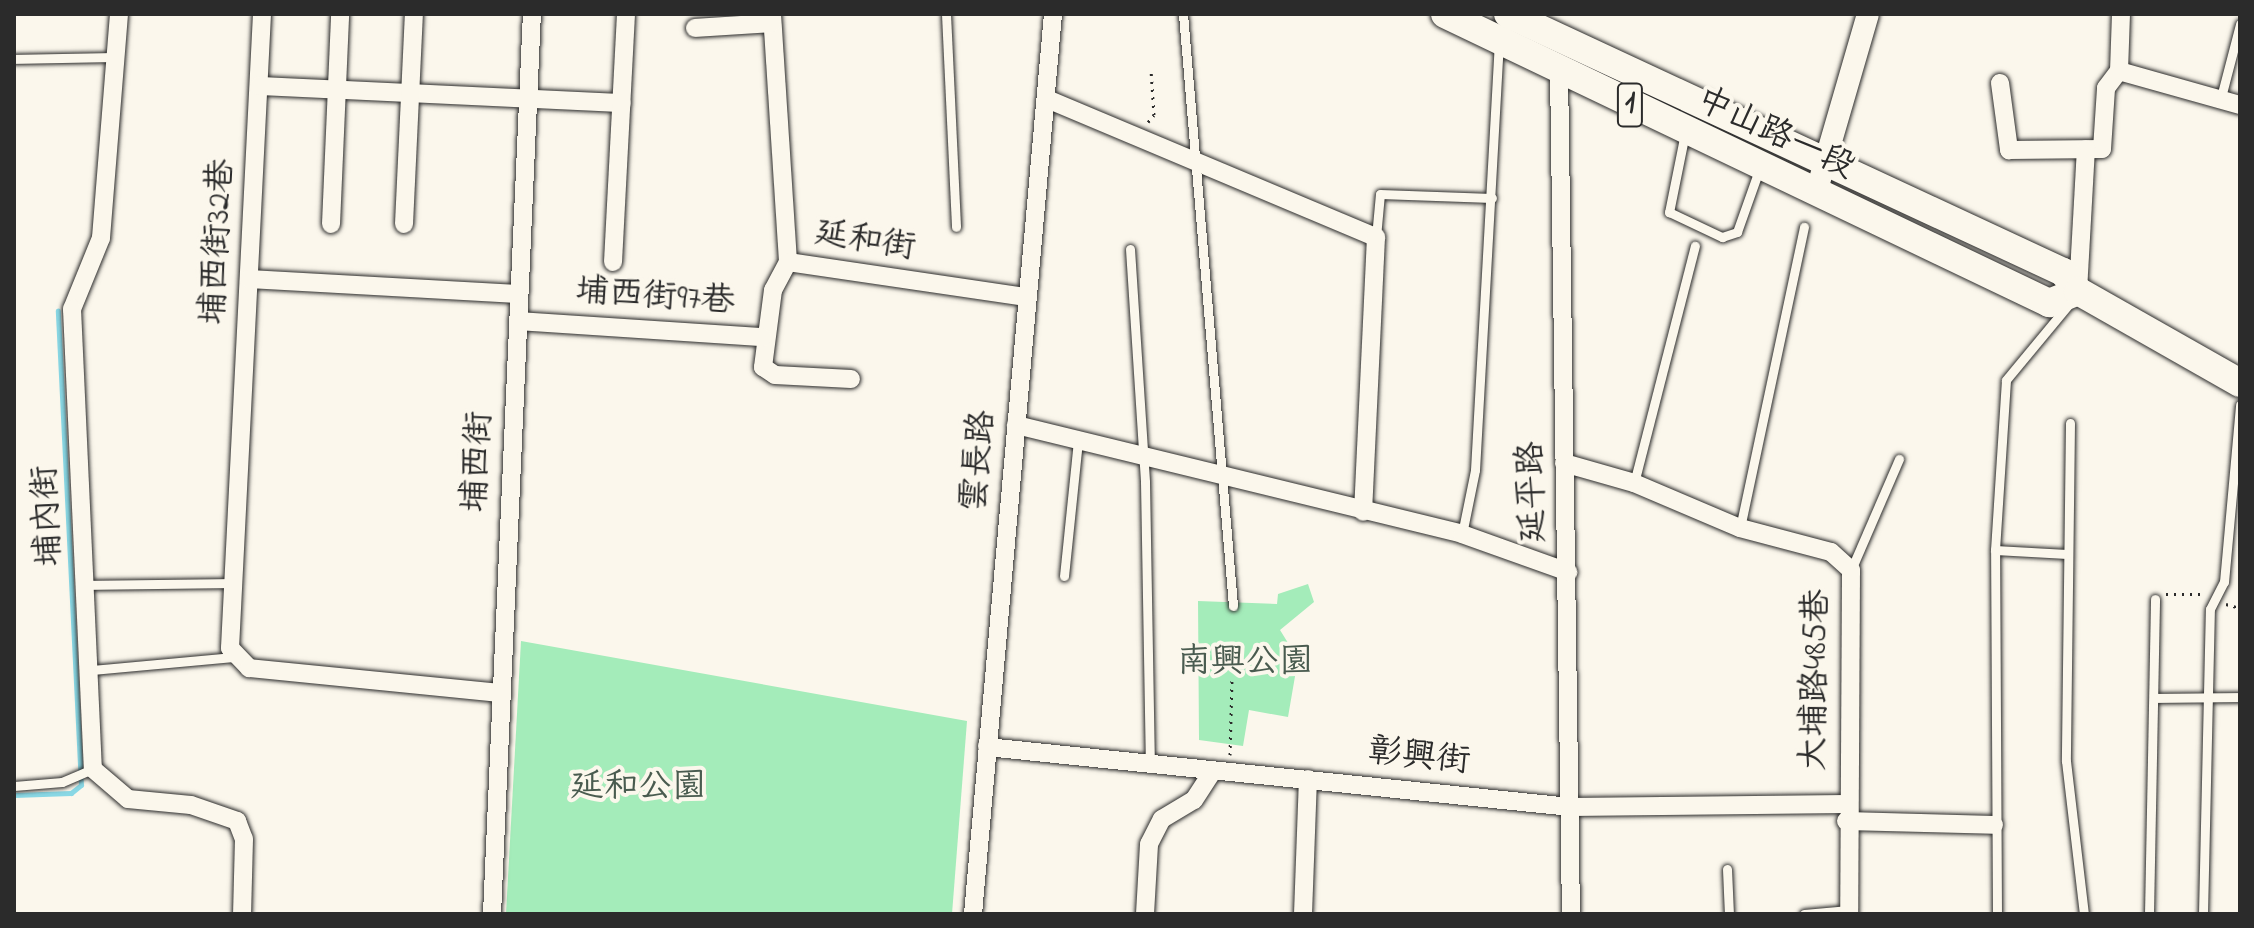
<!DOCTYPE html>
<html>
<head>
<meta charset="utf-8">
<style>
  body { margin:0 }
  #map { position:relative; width:2254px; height:928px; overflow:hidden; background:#fbf7ec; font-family:"Indie Flower","LXGW WenKai TC",sans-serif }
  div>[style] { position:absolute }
  .green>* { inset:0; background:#a4ecba }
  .stream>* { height:5px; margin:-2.5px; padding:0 2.5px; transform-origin:2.5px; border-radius:2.5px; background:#89d8e5 }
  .path>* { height:3px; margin-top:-1.5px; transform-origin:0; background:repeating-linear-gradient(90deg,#2b2b2b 0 2px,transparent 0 8px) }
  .roads { filter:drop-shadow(0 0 2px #2b2b2b) drop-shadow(0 0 2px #2b2b2b) }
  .service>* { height:9px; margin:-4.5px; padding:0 4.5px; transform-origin:4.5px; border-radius:4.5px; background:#fbf7ec }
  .minor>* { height:18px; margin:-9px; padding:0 9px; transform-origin:9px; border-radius:9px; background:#fbf7ec }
  .tertiary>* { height:22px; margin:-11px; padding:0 11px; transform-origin:11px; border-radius:11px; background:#fbf7ec }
  .primary>* { height:28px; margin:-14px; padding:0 14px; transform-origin:14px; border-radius:14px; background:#fbf7ec }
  span { translate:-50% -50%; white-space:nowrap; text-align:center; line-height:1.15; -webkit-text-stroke:8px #fbf7ec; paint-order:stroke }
  .shield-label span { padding:2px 6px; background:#fbf7ec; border:2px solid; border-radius:6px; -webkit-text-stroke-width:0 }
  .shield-label { font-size:32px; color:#2b2b2b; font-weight:700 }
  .street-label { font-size:34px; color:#2b2b2b }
  .park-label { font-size:34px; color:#495b4f }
  .frame { position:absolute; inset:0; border:16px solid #2b2b2b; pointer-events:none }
</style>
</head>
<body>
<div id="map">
  <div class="green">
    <div style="clip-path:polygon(1308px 584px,1314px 602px,1280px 630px,1298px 659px,1288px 717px,1249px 710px,1243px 746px,1199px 740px,1198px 601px,1277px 604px,1278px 594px)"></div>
    <div style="clip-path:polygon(521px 641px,967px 721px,952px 914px,506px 914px)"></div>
  </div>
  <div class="stream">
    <div style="left:14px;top:795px;width:57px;rotate:-2deg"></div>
    <div style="left:71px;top:793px;width:13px;rotate:-39deg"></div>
    <div style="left:81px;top:785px;width:475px;rotate:-92.8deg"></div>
  </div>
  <div class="path">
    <div style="left:1148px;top:122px;width:9px;rotate:-49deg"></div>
    <div style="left:1154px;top:115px;width:45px;rotate:-93.8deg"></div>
    <div style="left:2166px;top:594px;width:36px"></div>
    <div style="left:2226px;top:604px;width:15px;rotate:16deg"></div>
    <div style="left:1230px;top:755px;width:77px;rotate:-88.5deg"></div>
  </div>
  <div class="roads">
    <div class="service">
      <div style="left:946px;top:14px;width:213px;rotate:87.3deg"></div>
      <div style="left:1183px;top:14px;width:594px;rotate:85.17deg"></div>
      <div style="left:14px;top:59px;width:96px;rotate:-1.2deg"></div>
      <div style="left:2220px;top:101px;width:80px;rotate:-75.4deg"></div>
      <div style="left:1685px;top:133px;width:81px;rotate:101.4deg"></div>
      <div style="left:1669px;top:212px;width:59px;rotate:25.3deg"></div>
      <div style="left:1722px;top:237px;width:16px;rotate:-18deg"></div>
      <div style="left:1737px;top:232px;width:69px;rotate:-70.5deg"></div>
      <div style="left:1376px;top:237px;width:43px;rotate:-84.7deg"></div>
      <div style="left:1380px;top:194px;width:112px;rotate:2deg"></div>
      <div style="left:1130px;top:249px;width:233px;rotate:86.3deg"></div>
      <div style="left:1145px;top:482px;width:283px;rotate:89deg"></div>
      <div style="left:2070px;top:423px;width:338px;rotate:90.7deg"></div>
      <div style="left:2066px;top:761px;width:154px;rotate:83.3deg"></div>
      <div style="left:1634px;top:483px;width:245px;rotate:-75.6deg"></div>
      <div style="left:1740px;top:528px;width:308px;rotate:-78deg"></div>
      <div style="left:1462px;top:534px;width:65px;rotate:-78.5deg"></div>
      <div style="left:1475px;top:470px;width:428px;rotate:-86.8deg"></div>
      <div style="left:1995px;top:550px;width:72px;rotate:3.2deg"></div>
      <div style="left:1851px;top:570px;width:121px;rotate:-66.6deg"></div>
      <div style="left:1064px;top:576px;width:136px;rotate:-84.1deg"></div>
      <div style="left:84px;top:585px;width:147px;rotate:-0.8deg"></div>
      <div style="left:91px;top:670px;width:144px;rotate:-5.2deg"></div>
      <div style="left:2155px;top:698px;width:85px;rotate:-0.7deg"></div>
      <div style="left:14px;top:786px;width:48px;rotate:-4.8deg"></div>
      <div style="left:62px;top:782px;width:34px;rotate:-23deg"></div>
      <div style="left:1727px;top:869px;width:45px;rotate:87.5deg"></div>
      <div style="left:1804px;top:914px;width:45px;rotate:-5.1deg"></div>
      <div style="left:1997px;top:914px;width:364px;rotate:-90.3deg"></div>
      <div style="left:1995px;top:550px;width:170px;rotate:-86.3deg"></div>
      <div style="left:2006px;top:380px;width:97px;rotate:-50.4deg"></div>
      <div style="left:2149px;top:914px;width:315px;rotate:-88.9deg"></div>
      <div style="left:2203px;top:914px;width:305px;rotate:-88.7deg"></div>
      <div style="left:2210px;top:609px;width:30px;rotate:-63deg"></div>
      <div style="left:2224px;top:582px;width:178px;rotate:-84.8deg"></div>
    </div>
    <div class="minor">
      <div style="left:119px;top:14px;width:225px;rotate:94.6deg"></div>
      <div style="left:101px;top:238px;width:77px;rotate:112.2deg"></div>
      <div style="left:72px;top:309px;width:460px;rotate:87.4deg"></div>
      <div style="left:93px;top:769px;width:46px;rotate:40.6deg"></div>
      <div style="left:128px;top:799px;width:63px;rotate:5.4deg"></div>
      <div style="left:191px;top:805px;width:49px;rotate:19.2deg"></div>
      <div style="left:237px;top:821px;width:19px;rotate:69deg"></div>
      <div style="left:244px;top:839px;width:75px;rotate:91.5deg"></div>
      <div style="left:262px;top:14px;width:635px;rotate:92.89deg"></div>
      <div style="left:230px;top:648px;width:28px;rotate:46deg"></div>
      <div style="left:249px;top:668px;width:251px;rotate:5.7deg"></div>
      <div style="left:772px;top:14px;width:249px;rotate:86.3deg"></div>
      <div style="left:788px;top:262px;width:241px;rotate:8.4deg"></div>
      <div style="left:2121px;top:14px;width:57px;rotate:92deg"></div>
      <div style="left:2119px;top:71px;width:126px;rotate:15.7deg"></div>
      <div style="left:695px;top:28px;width:77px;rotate:-3.7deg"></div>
      <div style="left:1559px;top:69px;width:845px;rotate:89.19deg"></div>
      <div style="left:2000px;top:83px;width:68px;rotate:82.3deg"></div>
      <div style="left:2009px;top:150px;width:93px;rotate:-0.6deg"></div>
      <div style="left:2102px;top:149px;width:61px;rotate:-86.2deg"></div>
      <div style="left:2106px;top:88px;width:21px;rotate:-53deg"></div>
      <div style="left:259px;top:86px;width:363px;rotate:2.7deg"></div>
      <div style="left:1047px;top:99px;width:357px;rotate:22.8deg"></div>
      <div style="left:1376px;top:237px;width:275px;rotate:92.7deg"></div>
      <div style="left:331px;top:224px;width:210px;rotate:-87.5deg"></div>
      <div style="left:404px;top:224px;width:210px;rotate:-87.3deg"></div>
      <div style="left:613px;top:262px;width:248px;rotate:-87deg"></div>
      <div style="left:788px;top:262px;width:32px;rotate:118deg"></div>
      <div style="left:773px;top:290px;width:78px;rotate:97.4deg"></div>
      <div style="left:763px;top:367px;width:14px;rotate:34deg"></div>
      <div style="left:775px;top:375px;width:76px;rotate:3deg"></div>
      <div style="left:249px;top:279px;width:269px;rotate:3.2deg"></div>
      <div style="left:2078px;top:291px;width:142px;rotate:-86.8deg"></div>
      <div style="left:519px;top:321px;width:244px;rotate:3.8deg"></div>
      <div style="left:1016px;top:425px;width:459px;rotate:13.7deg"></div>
      <div style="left:1462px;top:534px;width:113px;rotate:19.7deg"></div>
      <div style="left:1564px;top:463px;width:73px;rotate:15.9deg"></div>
      <div style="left:1634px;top:483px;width:115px;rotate:23deg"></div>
      <div style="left:1740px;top:528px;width:94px;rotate:14.8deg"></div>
      <div style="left:1831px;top:552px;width:27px;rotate:42deg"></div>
      <div style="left:1851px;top:570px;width:344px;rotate:90.3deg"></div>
      <div style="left:987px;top:747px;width:587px;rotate:5.87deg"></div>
      <div style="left:1571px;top:807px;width:275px;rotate:-0.6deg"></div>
      <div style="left:1846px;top:821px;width:148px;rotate:1.5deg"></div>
      <div style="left:492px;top:914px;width:901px;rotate:-87.46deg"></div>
      <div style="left:973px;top:914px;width:904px;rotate:-84.92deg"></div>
      <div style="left:1145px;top:914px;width:70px;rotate:-86.7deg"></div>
      <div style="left:1149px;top:844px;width:28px;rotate:-63deg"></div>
      <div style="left:1162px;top:819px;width:37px;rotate:-31deg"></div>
      <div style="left:1194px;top:800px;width:33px;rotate:-57deg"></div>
      <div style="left:1303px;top:914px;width:135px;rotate:-87.9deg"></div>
    </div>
    <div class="tertiary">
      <div style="left:1816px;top:193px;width:186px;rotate:-73.8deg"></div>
    </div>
    <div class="primary">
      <div style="left:1445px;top:14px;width:670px;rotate:25.57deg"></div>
      <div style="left:2049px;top:303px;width:31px;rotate:-22deg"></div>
      <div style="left:1508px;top:14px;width:612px;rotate:24.93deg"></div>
      <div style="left:2063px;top:272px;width:24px;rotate:52deg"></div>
      <div style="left:2078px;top:291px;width:186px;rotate:29.6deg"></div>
    </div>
  </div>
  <div class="shield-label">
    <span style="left:1630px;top:105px">1</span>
  </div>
  <div class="street-label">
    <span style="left:1775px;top:135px;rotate:25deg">中山路一段</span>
    <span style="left:219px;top:242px;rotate:-87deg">埔西街32巷</span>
    <span style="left:865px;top:242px;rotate:9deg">延和街</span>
    <span style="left:655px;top:298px;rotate:4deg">埔西街97巷</span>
    <span style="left:980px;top:461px;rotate:-85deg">雲長路</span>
    <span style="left:479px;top:462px;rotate:-87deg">埔西街</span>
    <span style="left:1534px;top:492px;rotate:-92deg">延平路</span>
    <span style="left:49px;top:516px;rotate:-93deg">埔內街</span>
    <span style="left:1817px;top:680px;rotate:-89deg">大埔路485巷</span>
    <span style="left:1419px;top:758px;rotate:6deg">彰興街</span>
  </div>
  <div class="park-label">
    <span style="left:1245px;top:664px">南興公園</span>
    <span style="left:638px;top:789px">延和公園</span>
  </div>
  <div class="frame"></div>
</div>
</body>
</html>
